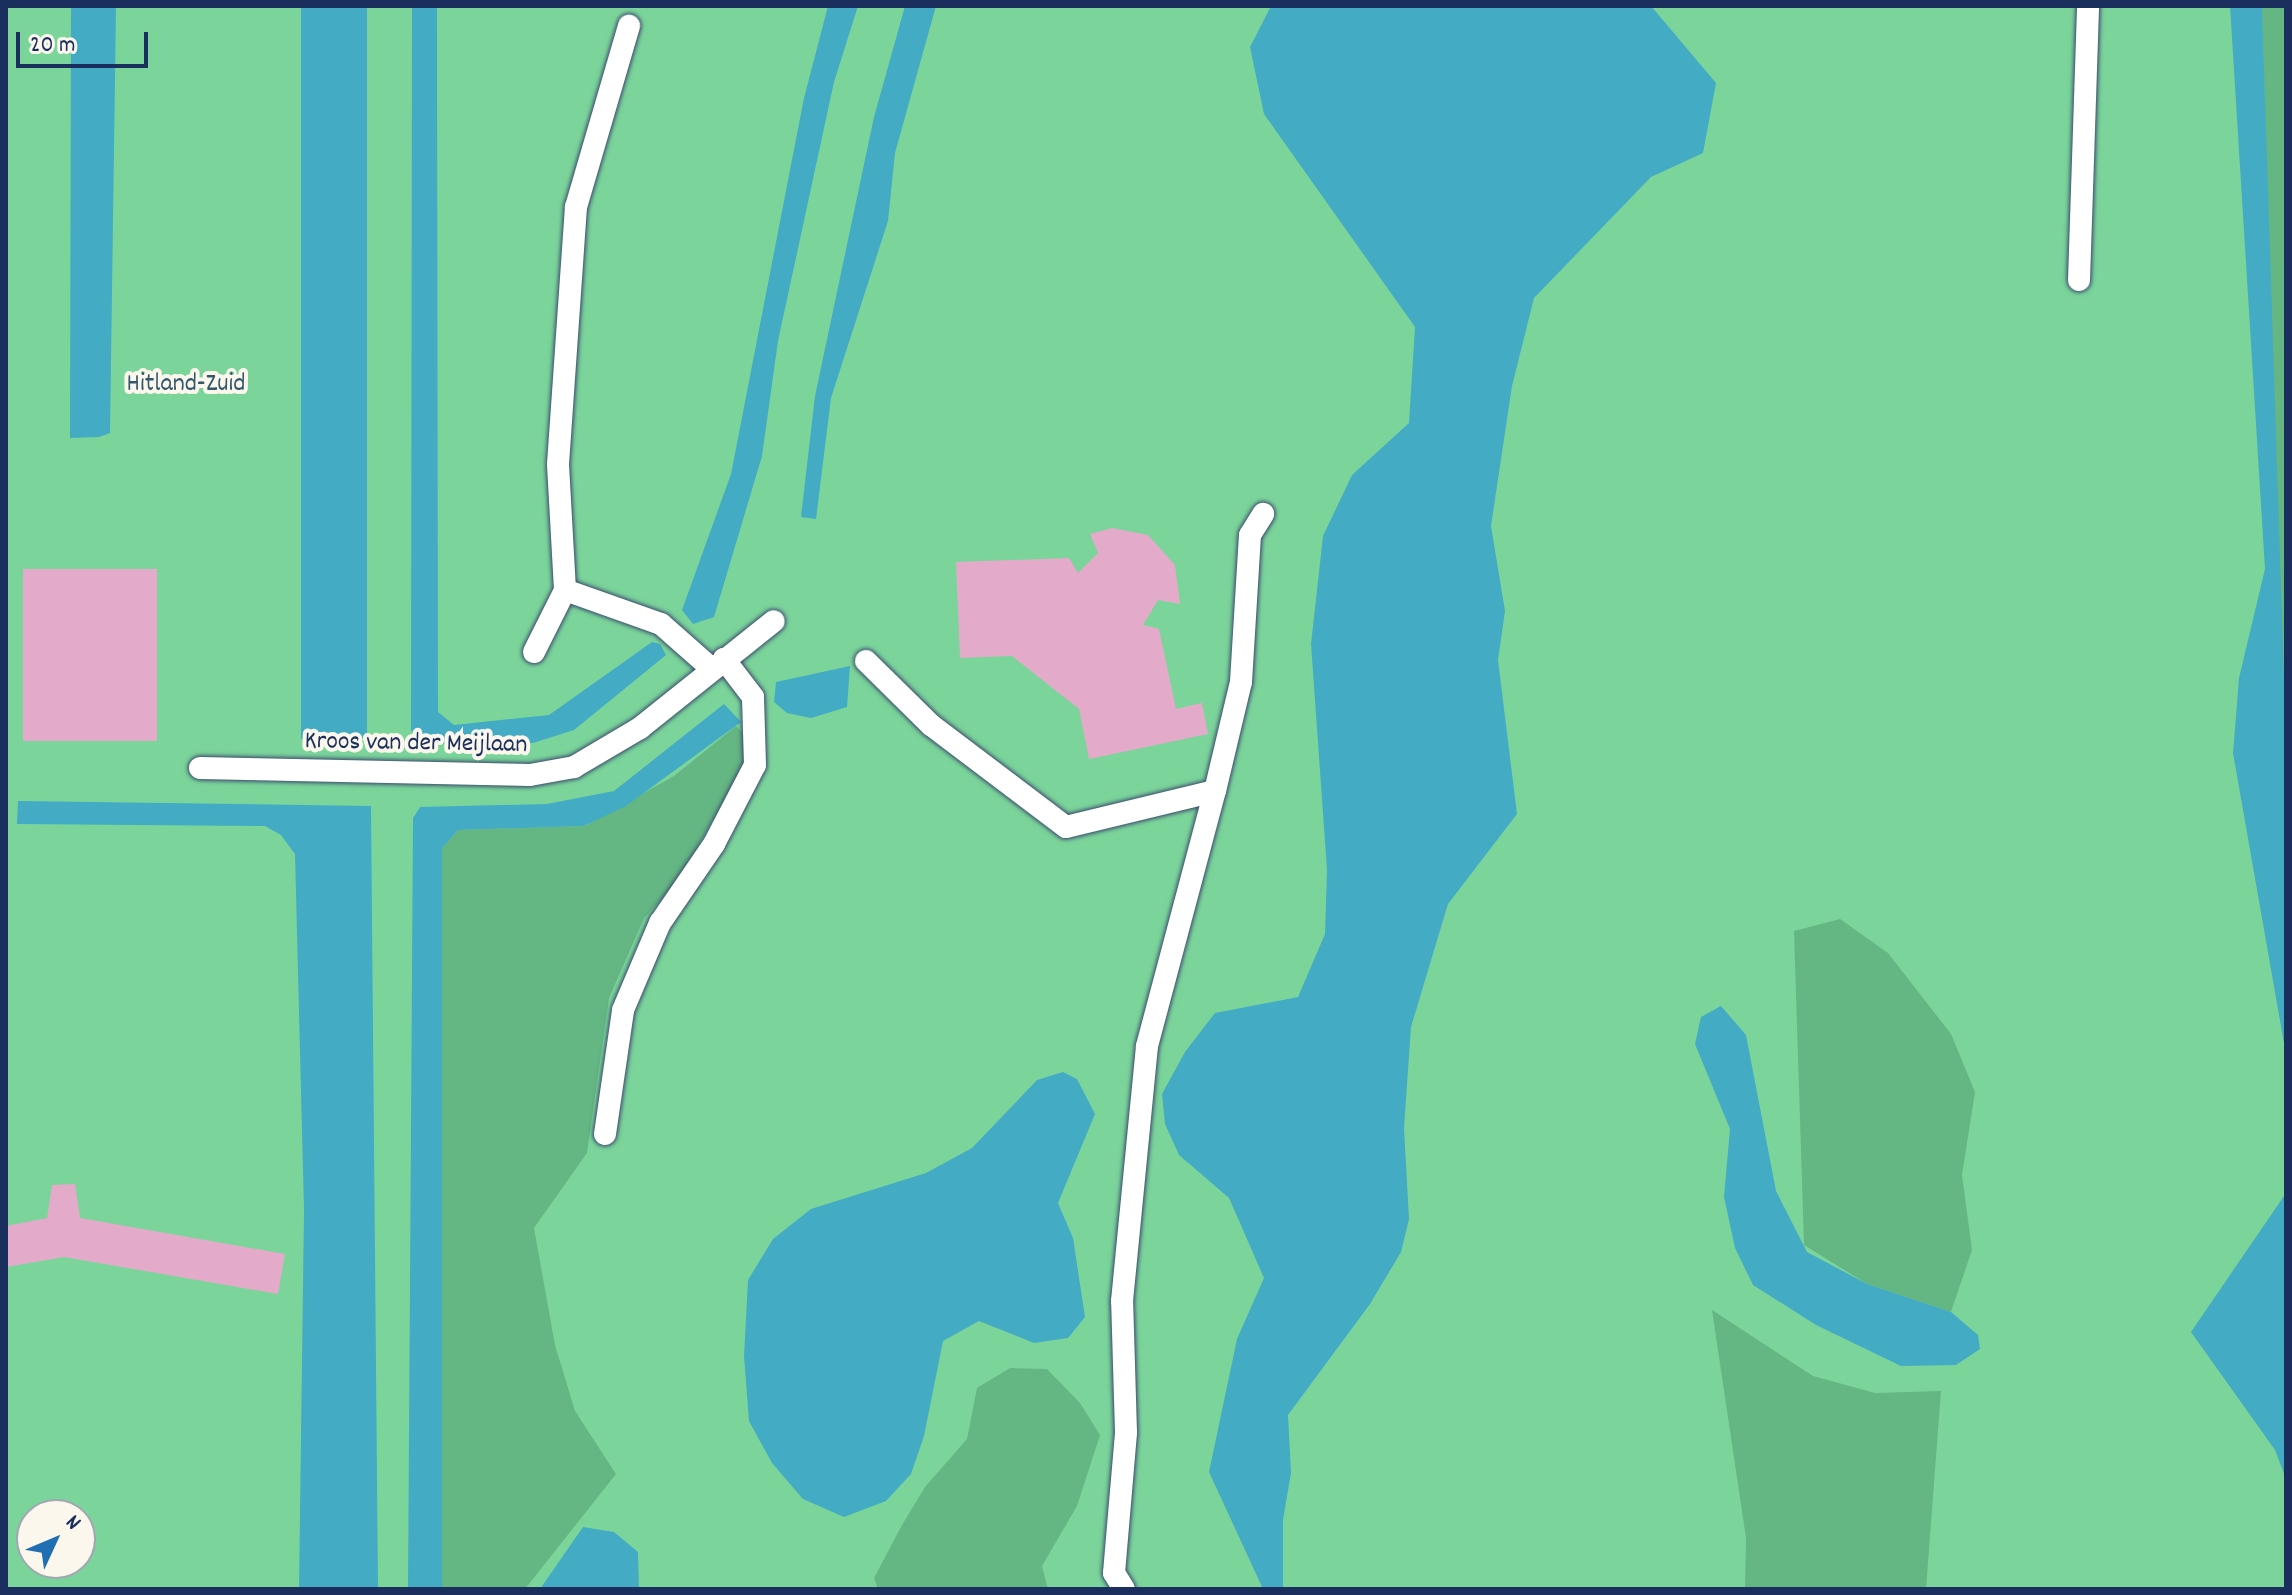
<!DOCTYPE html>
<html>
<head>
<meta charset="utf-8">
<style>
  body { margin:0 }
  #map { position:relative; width:2292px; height:1595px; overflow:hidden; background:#f4e7ce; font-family:Dekko,sans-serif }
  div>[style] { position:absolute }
  .green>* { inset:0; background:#7bd59b }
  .forest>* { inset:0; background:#64b683 }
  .water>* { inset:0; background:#44abc4; transform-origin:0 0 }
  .building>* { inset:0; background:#e3aac9; transform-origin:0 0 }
  .roads { filter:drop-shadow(0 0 2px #3c4b6f) drop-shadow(0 0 2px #3c4b6f) }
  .lane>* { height:22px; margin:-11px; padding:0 11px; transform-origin:11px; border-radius:11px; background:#fff }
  span { translate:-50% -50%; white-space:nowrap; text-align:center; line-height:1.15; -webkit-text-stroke:8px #fbf7ec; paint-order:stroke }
  .park-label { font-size:26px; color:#33586d }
  .street-label { font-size:26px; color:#1b2f5e }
  .frame { position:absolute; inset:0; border:8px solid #1b2f5e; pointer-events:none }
  .north { position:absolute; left:16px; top:1499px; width:80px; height:80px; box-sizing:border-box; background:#fbf7ec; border:2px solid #a1a7b3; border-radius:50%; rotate:46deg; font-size:22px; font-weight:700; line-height:32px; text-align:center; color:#1b2f5e }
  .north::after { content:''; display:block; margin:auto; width:28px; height:36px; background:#1f6fb2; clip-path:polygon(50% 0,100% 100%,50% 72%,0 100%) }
  .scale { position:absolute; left:16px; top:32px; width:132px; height:36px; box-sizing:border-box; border:4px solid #1b2f5e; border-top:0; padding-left:10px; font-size:24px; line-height:28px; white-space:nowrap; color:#1b2f5e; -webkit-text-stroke:6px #fbf7ec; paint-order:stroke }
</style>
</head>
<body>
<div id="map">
  <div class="green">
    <div style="clip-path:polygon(evenodd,6px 6px,2286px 6px,2286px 1589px,6px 1589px,6px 6px,32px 1515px,80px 1515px,80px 1563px,32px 1563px,32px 1515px)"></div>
  </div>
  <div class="forest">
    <div style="clip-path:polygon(2262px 6px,2286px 6px,2286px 743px,2278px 569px)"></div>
    <div style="clip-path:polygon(736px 726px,747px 737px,744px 766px,676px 884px,644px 918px,609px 998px,587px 1153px,534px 1228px,555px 1345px,575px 1411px,616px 1474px,525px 1589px,442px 1589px,442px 848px,458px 830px,585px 826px,674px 776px)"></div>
    <div style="clip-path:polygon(1840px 919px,1888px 953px,1951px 1034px,1975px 1092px,1962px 1175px,1972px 1250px,1951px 1312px,1867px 1284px,1804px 1245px,1794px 931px)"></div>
    <div style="clip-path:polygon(1712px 1310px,1813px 1376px,1875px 1393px,1941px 1391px,1926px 1589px,1745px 1589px,1746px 1538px)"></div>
    <div style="clip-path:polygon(1010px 1368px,1047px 1369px,1080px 1403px,1100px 1435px,1077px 1506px,1042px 1566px,1048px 1589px,878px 1589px,874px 1578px,902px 1525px,925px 1487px,967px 1439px,977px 1388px)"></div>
  </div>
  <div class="water">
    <div style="clip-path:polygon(71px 6px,116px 6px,110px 433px,99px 437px,70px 438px)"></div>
    <div style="left:301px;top:6px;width:66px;height:733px"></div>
    <div style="clip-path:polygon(412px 6px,437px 6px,438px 712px,454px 725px,549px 715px,652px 642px,660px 644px,666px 655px,574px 730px,533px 743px,425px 744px,411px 730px)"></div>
    <div style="clip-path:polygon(828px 6px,858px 6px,834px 82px,778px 341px,762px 456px,714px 617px,693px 624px,682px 610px,731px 474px,804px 98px)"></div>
    <div style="clip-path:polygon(905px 6px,936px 6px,895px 153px,888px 221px,831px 398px,816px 519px,801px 517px,815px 396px,874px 117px)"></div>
    <div style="clip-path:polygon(1271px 6px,1651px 6px,1716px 83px,1703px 153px,1651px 177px,1534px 298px,1512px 386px,1491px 526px,1505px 611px,1498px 660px,1517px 814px,1448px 904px,1411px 1027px,1404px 1128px,1409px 1219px,1401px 1252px,1370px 1304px,1288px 1415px,1291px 1473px,1283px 1520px,1283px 1587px,1263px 1589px,1209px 1472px,1237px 1339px,1264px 1278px,1229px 1198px,1179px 1155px,1165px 1124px,1162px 1094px,1185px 1052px,1215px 1013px,1298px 997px,1325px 934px,1327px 870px,1311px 644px,1323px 536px,1352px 475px,1409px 423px,1415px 327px,1264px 114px,1250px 47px)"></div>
    <div style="clip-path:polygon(2230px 6px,2262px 6px,2286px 743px,2286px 1055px,2233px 753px,2239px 678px,2265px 569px)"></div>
    <div style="clip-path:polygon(850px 666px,847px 707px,811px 718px,787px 713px,774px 702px,776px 682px)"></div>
    <div style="clip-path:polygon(724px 704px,741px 722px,626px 806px,584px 826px,458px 830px,442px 848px,442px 1589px,408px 1589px,413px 818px,420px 807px,547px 804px,614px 791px)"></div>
    <div style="clip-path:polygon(18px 801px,371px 806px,378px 1589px,299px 1589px,304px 1210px,295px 854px,281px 835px,265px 826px,17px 824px)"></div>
    <div style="clip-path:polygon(1721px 1006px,1746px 1035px,1776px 1191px,1807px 1252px,1867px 1284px,1951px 1312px,1978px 1335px,1980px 1349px,1956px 1365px,1901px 1366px,1816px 1325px,1753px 1285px,1735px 1248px,1724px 1197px,1730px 1129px,1695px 1044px,1701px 1017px)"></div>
    <div style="clip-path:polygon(1063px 1072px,1077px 1079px,1095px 1114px,1058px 1203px,1073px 1238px,1085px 1317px,1068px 1338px,1034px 1343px,979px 1321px,943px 1341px,924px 1436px,911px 1474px,886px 1501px,844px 1517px,803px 1499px,772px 1463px,749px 1421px,744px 1356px,748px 1280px,773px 1239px,811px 1209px,926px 1173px,972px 1148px,1037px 1080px)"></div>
    <div style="clip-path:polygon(2286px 1193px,2286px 1479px,2275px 1450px,2191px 1332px)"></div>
    <div style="clip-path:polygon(583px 1527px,614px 1532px,638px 1552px,639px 1589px,540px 1589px)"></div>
  </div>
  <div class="building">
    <div style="clip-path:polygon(1112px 528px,1148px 535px,1175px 565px,1180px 604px,1158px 600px,1143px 625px,1159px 629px,1176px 709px,1202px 703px,1208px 734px,1089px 759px,1079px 709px,1012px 656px,960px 658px,956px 562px,1069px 558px,1078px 573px,1098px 553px,1090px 534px)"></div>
    <div style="left:157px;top:569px;width:172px;height:134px;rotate:90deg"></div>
    <div style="clip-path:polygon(75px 1184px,80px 1218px,285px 1254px,278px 1294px,64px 1257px,6px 1267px,6px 1226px,47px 1218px,52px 1185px)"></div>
  </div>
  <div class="roads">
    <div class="lane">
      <div style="left:2079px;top:280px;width:274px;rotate:-88.1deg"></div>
      <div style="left:565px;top:590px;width:126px;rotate:-93.2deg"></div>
      <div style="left:558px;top:464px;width:258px;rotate:-86deg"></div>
      <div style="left:576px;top:207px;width:189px;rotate:-73.7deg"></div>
      <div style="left:534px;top:652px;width:69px;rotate:-63.4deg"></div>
      <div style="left:565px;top:590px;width:102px;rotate:19.5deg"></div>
      <div style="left:661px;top:624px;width:68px;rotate:41.4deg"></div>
      <div style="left:866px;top:661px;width:91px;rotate:44.6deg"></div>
      <div style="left:931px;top:725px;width:169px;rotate:37.1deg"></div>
      <div style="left:1066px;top:827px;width:153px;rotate:-13.6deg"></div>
      <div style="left:1215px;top:791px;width:112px;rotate:-76.6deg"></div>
      <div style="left:1241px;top:682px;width:147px;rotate:-86.5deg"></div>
      <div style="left:1250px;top:535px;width:25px;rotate:-58deg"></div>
      <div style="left:200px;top:768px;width:330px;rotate:1.2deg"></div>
      <div style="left:530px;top:775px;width:45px;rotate:-10.3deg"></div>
      <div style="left:574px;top:767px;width:77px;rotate:-30.6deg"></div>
      <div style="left:640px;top:728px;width:171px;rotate:-38.6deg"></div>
      <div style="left:605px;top:1134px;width:125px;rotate:-81.7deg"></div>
      <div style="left:623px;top:1010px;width:95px;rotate:-67deg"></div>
      <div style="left:660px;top:923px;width:96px;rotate:-55.6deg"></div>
      <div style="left:714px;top:844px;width:89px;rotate:-62.6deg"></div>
      <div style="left:755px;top:765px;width:68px;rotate:-91.7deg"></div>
      <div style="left:753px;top:697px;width:48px;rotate:-127.3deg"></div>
      <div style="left:1124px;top:1589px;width:19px;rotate:-122deg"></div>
      <div style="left:1114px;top:1573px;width:142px;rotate:-85.1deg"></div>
      <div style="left:1126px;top:1432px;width:131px;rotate:-91.7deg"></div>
      <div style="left:1122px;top:1301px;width:256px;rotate:-84.4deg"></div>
      <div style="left:1147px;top:1046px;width:264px;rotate:-75.1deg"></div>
    </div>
  </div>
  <div class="park-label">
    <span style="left:186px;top:385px">Hitland-Zuid</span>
  </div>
  <div class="street-label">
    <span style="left:416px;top:744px;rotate:1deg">Kroos van der Meijlaan</span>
  </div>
  <div class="frame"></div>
  <div class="north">N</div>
  <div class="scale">20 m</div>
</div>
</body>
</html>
